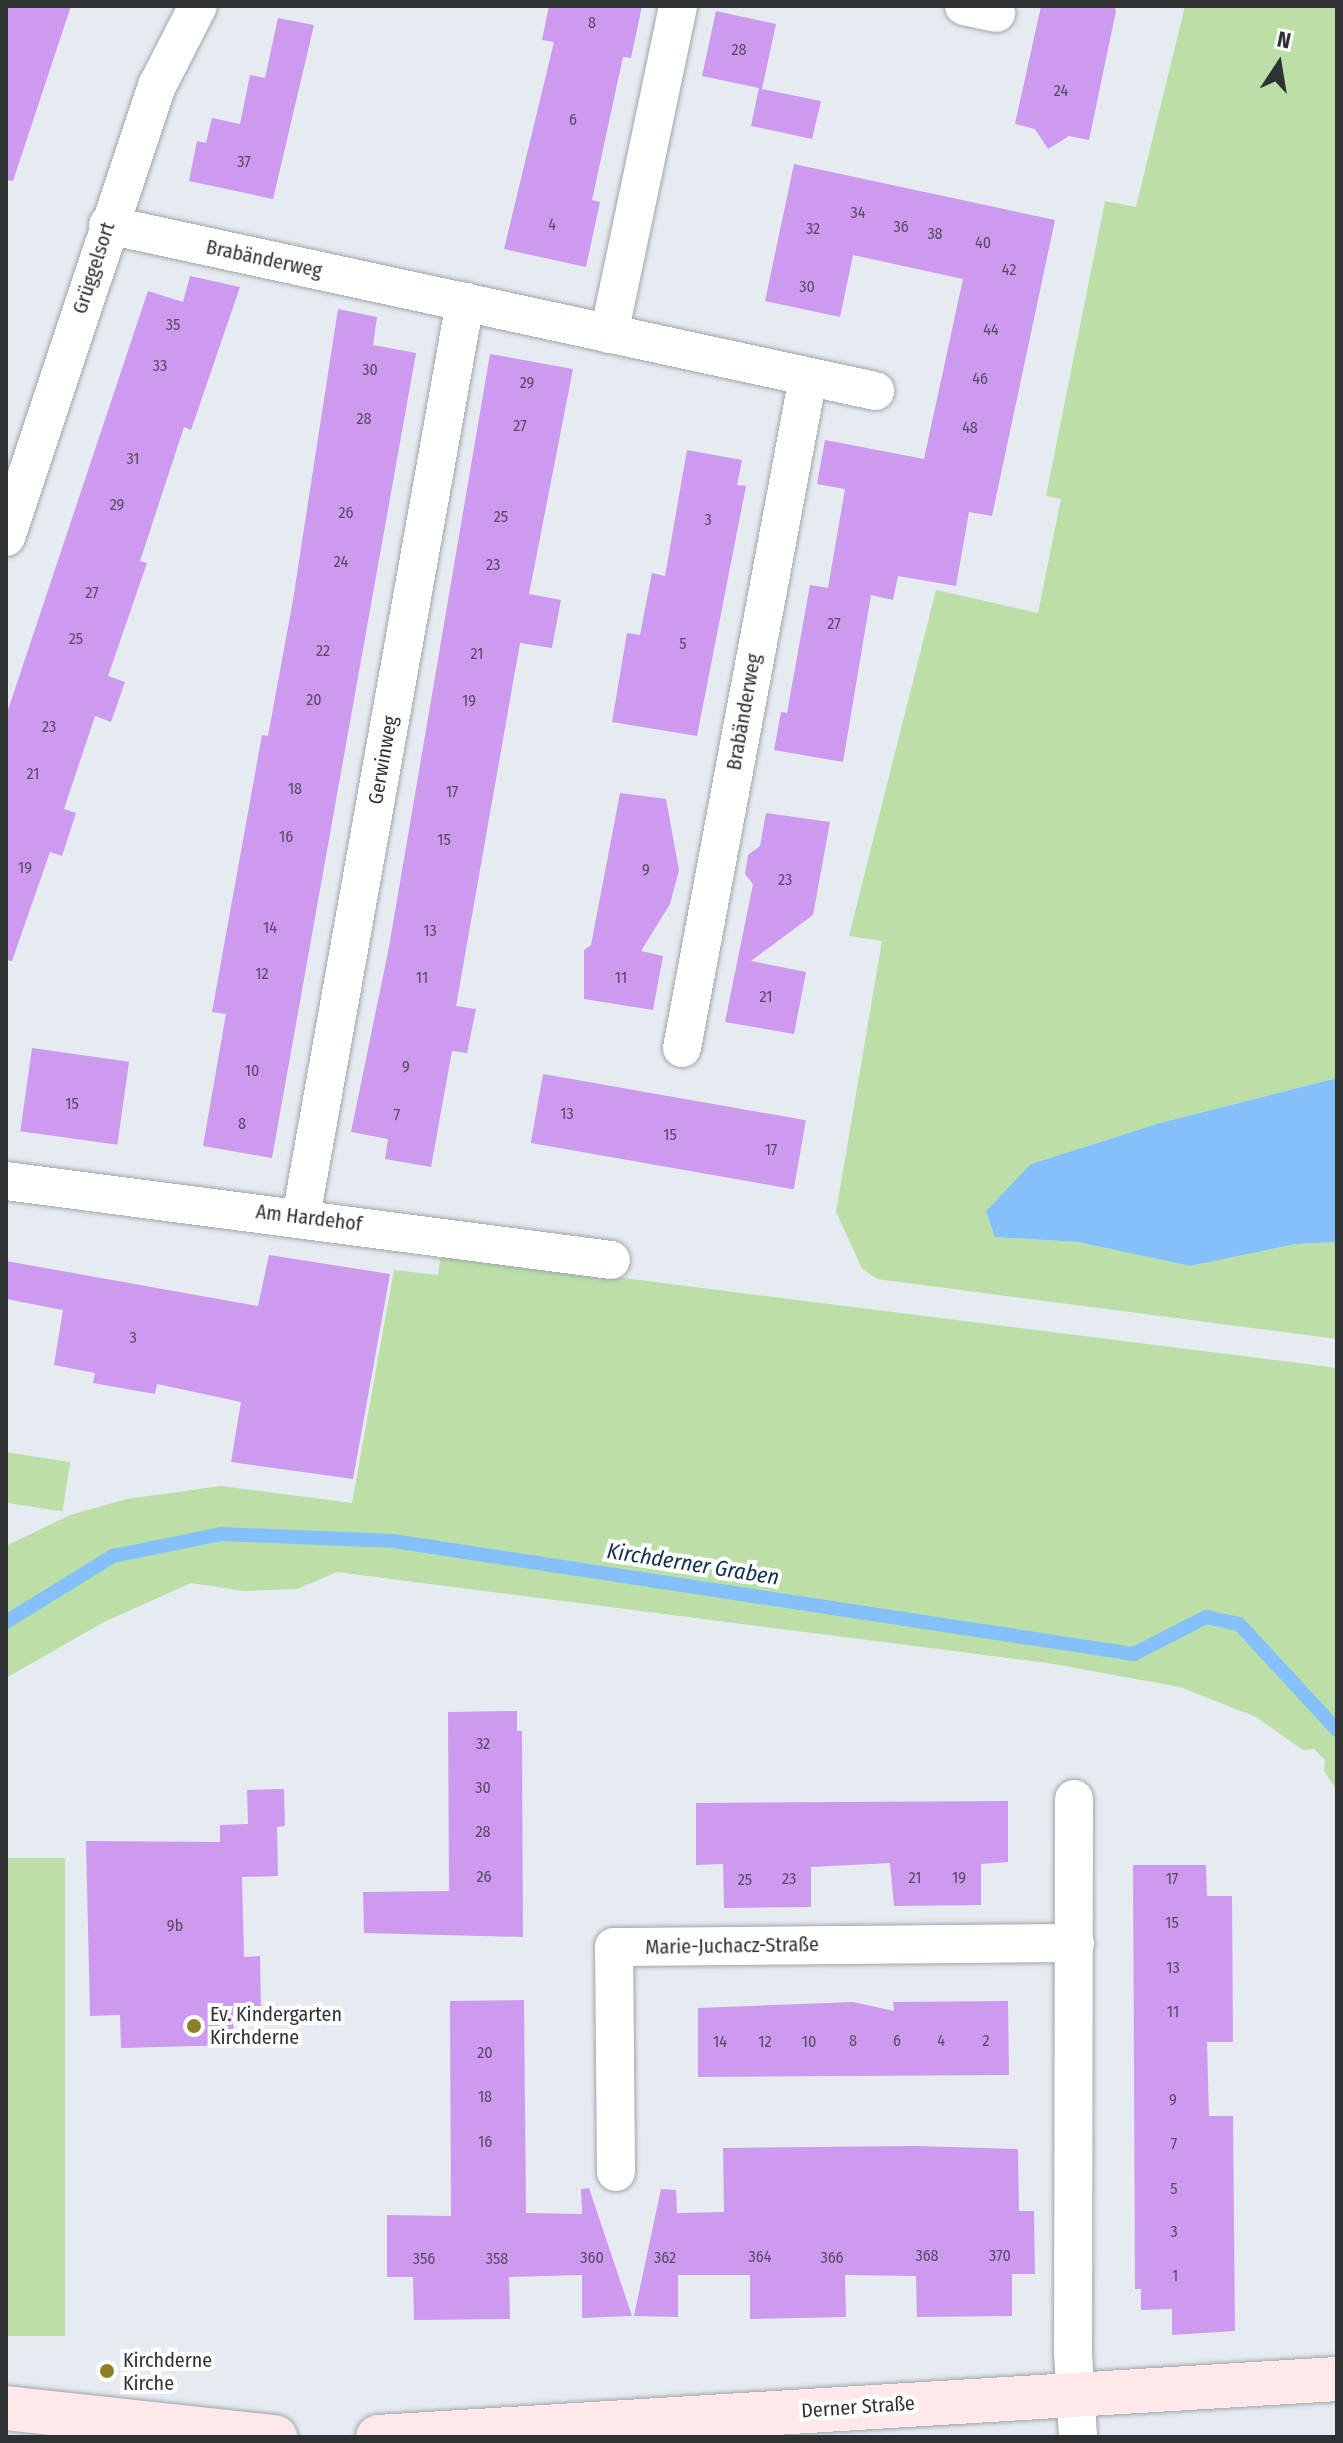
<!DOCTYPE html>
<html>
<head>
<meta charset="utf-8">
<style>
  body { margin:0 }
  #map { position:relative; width:1343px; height:2443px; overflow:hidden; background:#e5ebf0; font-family:"Fira Sans Condensed",sans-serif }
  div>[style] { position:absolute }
  .green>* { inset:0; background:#bbdfa7; transform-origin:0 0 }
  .water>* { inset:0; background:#84c0f9 }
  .stream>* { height:14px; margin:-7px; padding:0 7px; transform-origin:7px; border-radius:7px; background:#84c0f9 }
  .building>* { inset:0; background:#cd9aef; transform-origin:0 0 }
  .roads { filter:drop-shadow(0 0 2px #9fa5aa) drop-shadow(0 0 2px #9fa5aa) }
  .minor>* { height:38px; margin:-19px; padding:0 19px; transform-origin:19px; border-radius:19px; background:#fff }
  .secondary>* { height:44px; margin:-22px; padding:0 22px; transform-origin:22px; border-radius:22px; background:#fee8ea }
  .dots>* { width:22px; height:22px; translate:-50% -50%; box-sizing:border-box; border:4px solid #fff; border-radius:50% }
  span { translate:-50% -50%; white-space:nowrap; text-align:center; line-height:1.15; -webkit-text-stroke:8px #fff; paint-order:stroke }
  .number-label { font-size:16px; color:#564c63 }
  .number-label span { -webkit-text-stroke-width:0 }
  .street-label { font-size:20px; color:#2f3234 }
  .poi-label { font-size:20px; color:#2f3234 }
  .left { translate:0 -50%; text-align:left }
  .water-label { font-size:22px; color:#10304d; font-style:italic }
  .frame { position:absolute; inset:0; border:8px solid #2f3234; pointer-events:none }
  .north { position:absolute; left:1239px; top:24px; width:80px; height:80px; -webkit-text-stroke:6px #fff; paint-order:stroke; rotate:12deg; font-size:22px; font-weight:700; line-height:32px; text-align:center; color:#2f3234 }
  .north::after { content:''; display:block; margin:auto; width:28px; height:36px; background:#2f3234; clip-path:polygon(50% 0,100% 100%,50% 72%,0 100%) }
</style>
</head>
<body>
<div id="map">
  <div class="green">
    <div style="clip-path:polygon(1185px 6px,1337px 6px,1337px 1078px,1160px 1123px,1031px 1164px,995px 1237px,1078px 1242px,1190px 1266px,1296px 1244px,1337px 1242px,1337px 1339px,877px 1279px,862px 1268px,836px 1212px,882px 941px,849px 936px,936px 590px,1038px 613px,1061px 499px,1046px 496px,1105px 201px,1136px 207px)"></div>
    <div style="clip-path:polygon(441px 1255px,1337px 1368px,1337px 1791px,1324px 1771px,1325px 1760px,1314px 1749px,1303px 1750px,1256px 1717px,1180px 1687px,1048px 1663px,337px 1572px,297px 1589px,244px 1591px,191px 1583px,104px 1622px,6px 1678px,6px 1546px,70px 1515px,127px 1499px,221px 1486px,352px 1503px,394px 1270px,438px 1275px)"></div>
    <div style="left:6px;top:1452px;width:65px;height:50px;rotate:9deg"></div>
    <div style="left:65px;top:1858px;width:478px;height:59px;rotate:90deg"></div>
  </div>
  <div class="water">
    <div style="clip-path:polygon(1337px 1078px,1337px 1242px,1296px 1244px,1190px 1266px,1078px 1242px,995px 1237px,986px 1211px,1031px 1164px,1160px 1123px)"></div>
  </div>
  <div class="stream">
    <div style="left:6px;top:1622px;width:126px;rotate:-31.7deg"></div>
    <div style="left:113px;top:1556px;width:110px;rotate:-11.5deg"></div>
    <div style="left:221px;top:1534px;width:172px;rotate:2.3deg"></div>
    <div style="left:393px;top:1541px;width:750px;rotate:8.67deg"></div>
    <div style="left:1134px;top:1654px;width:81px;rotate:-27.2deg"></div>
    <div style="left:1206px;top:1617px;width:34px;rotate:12deg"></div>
    <div style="left:1239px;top:1624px;width:144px;rotate:47.2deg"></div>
  </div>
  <div class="building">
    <div style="clip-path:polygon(6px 6px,71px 6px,13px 181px,6px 180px)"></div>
    <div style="clip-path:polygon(549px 6px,642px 6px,631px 58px,623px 57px,592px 200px,600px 202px,586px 267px,504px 249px,554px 42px,542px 40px)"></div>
    <div style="clip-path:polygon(1041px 6px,1114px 6px,1116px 11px,1089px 140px,1069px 136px,1048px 149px,1035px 129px,1015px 124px)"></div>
    <div style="clip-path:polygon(716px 11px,776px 24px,762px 89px,821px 101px,812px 139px,751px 126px,759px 88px,702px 76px)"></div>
    <div style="clip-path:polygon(278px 18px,314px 25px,273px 199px,189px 181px,197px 141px,206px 143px,212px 118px,240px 124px,250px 75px,265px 78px)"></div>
    <div style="clip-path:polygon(794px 164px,1055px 220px,992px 516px,969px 512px,956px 586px,898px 576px,893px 600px,871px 595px,843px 762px,774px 750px,781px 712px,787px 713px,810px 585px,828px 588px,845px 489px,817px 484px,825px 440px,924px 459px,963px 279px,853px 255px,840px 317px,765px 301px)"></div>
    <div style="clip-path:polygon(190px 276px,240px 287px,191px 430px,184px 427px,140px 561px,147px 563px,108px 676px,125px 682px,111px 722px,95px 716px,64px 809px,76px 813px,62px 856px,50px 852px,12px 961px,6px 960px,6px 716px,148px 291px,183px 302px)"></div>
    <div style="clip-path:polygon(338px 309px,377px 317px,373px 345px,416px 353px,272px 1158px,203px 1146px,226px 1014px,212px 1012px,262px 735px,268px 736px,293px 600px)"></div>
    <div style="clip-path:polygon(490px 354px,573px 369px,529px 594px,561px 600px,552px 648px,520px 643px,456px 1006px,476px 1009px,467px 1053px,452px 1051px,431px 1167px,385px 1159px,388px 1139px,351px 1132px,389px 947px)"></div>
    <div style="clip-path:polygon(687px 450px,742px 460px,737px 485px,746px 486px,697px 736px,612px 722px,627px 633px,640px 635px,652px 573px,665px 576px)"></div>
    <div style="clip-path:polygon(620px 793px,666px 799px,679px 870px,670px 904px,641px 951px,663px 956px,653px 1010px,584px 999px,584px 950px,591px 945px)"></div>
    <div style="clip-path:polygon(766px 813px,830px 822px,813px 915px,751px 961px,806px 972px,794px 1034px,725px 1022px,753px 884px,745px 874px,748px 855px,760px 846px)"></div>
    <div style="left:32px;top:1048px;width:98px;height:84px;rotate:8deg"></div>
    <div style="left:543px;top:1074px;width:267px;height:70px;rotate:10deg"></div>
    <div style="clip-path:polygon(269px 1255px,390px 1274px,353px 1479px,231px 1462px,241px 1402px,157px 1384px,155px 1394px,93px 1383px,95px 1373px,54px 1365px,63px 1310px,6px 1299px,6px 1261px,258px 1306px)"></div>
    <div style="clip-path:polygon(517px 1711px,517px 1731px,522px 1731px,523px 1937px,364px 1933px,363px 1892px,449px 1891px,448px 1712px)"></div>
    <div style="clip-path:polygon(284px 1789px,285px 1826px,277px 1827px,278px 1876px,242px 1877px,244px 1957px,260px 1956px,261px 2008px,233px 2009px,234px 2045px,121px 2048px,120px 2015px,90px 2016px,86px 1841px,220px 1842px,220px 1825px,248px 1824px,247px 1790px)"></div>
    <div style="clip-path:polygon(1008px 1801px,1008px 1862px,981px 1864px,981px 1905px,894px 1906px,890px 1863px,811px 1867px,811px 1907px,724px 1908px,723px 1864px,696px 1865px,696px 1803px)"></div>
    <div style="clip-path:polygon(1133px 1865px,1206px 1865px,1207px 1896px,1232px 1896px,1233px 2042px,1207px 2042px,1209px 2116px,1233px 2116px,1235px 2331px,1172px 2335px,1172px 2309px,1141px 2310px,1141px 2289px,1135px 2289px)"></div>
    <div style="clip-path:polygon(524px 2000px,526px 2213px,582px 2214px,581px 2189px,589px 2188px,632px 2316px,582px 2318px,582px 2275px,509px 2277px,510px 2319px,414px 2320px,413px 2277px,387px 2277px,387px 2215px,451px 2216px,450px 2001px)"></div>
    <div style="clip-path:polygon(1008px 2001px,1009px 2075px,698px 2077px,698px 2008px,853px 2002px,894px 2011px,893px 2002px)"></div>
    <div style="clip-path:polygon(915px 2146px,1018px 2149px,1019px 2211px,1034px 2211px,1035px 2274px,1012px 2274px,1012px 2316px,917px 2317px,916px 2276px,845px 2275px,846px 2317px,750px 2319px,750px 2275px,678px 2275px,678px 2317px,634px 2316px,661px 2189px,676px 2190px,677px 2213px,724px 2212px,723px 2148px)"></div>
  </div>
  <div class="roads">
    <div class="minor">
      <div style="left:964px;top:6px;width:33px;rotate:12deg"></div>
      <div style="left:108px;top:225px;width:785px;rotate:12.21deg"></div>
      <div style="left:609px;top:334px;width:335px;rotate:-78.1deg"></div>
      <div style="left:6px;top:537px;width:476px;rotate:-71.5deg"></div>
      <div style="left:157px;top:86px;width:90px;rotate:-62.9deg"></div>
      <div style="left:682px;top:1048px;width:683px;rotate:-79.36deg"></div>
      <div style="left:6px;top:1181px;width:610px;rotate:7.44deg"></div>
      <div style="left:301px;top:1217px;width:930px;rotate:-79.84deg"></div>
      <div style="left:1074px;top:1799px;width:553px;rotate:90.1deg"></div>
      <div style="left:1073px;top:2352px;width:85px;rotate:86.6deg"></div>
      <div style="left:616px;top:2172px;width:225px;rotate:-90.5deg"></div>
      <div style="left:614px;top:1947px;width:461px;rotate:-0.5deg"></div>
    </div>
    <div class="secondary">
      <div style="left:6px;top:2408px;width:271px;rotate:6.2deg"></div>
      <div style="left:378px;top:2437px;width:961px;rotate:-3.46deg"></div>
    </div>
  </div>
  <div class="dots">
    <div style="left:194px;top:2026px;background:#8f8027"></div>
    <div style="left:107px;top:2371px;background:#8f8027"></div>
  </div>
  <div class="number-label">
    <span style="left:592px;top:23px">8</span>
    <span style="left:739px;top:50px">28</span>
    <span style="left:1061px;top:91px">24</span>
    <span style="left:573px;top:120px">6</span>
    <span style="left:244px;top:162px">37</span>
    <span style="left:858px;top:213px">34</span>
    <span style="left:552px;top:225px">4</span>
    <span style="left:901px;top:227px">36</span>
    <span style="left:813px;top:229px">32</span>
    <span style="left:935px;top:234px">38</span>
    <span style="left:983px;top:243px">40</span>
    <span style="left:1009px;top:270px">42</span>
    <span style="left:807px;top:287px">30</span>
    <span style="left:173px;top:325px">35</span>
    <span style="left:991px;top:330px">44</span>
    <span style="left:160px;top:366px">33</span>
    <span style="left:370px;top:370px">30</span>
    <span style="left:980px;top:379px">46</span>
    <span style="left:527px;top:383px">29</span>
    <span style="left:364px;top:419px">28</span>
    <span style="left:520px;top:426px">27</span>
    <span style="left:970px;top:428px">48</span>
    <span style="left:133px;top:459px">31</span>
    <span style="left:117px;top:505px">29</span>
    <span style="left:346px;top:513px">26</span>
    <span style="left:501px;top:517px">25</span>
    <span style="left:708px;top:520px">3</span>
    <span style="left:341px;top:562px">24</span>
    <span style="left:493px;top:565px">23</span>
    <span style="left:92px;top:593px">27</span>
    <span style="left:834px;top:624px">27</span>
    <span style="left:76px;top:639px">25</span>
    <span style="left:683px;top:644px">5</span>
    <span style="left:323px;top:651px">22</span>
    <span style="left:477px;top:654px">21</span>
    <span style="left:314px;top:700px">20</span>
    <span style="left:469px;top:701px">19</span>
    <span style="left:49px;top:727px">23</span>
    <span style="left:33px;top:774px">21</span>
    <span style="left:295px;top:789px">18</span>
    <span style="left:452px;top:792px">17</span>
    <span style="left:286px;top:837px">16</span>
    <span style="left:444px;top:840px">15</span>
    <span style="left:25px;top:868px">19</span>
    <span style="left:646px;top:870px">9</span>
    <span style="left:785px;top:880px">23</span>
    <span style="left:270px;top:928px">14</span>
    <span style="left:430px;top:931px">13</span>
    <span style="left:262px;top:974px">12</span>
    <span style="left:422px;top:978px">11</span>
    <span style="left:621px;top:978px">11</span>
    <span style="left:766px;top:997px">21</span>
    <span style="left:406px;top:1067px">9</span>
    <span style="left:252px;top:1071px">10</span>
    <span style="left:72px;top:1104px">15</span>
    <span style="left:567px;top:1114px">13</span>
    <span style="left:397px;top:1115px">7</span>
    <span style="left:242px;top:1124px">8</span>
    <span style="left:670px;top:1135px">15</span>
    <span style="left:771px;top:1150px">17</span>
    <span style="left:133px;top:1338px">3</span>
    <span style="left:483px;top:1744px">32</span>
    <span style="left:483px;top:1788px">30</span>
    <span style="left:483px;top:1832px">28</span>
    <span style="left:484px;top:1877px">26</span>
    <span style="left:915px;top:1878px">21</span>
    <span style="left:959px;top:1878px">19</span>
    <span style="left:789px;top:1879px">23</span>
    <span style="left:1172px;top:1879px">17</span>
    <span style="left:745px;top:1880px">25</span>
    <span style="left:1172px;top:1923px">15</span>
    <span style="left:175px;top:1926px">9b</span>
    <span style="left:1173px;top:1968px">13</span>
    <span style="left:1173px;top:2012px">11</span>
    <span style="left:853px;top:2041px">8</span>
    <span style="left:897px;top:2041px">6</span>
    <span style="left:941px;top:2041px">4</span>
    <span style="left:986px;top:2041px">2</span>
    <span style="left:720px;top:2042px">14</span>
    <span style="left:765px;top:2042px">12</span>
    <span style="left:809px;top:2042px">10</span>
    <span style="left:485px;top:2053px">20</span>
    <span style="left:485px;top:2097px">18</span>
    <span style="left:1173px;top:2100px">9</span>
    <span style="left:485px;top:2142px">16</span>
    <span style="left:1174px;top:2144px">7</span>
    <span style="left:1174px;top:2189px">5</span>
    <span style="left:1174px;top:2232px">3</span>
    <span style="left:927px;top:2256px">368</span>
    <span style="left:1000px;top:2256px">370</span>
    <span style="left:760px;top:2257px">364</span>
    <span style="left:592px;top:2258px">360</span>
    <span style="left:665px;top:2258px">362</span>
    <span style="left:832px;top:2258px">366</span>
    <span style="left:424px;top:2259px">356</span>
    <span style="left:497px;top:2259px">358</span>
    <span style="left:1175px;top:2276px">1</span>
  </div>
  <div class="street-label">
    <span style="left:264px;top:259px;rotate:12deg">Brabänderweg</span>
    <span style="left:94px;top:268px;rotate:-72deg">Grüggelsort</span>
    <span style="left:744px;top:712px;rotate:-80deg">Brabänderweg</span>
    <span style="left:383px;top:760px;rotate:-80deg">Gerwinweg</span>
    <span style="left:309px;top:1218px;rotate:7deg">Am Hardehof</span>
    <span style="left:732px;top:1946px;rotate:-1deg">Marie-Juchacz-Straße</span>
    <span style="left:858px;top:2407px;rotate:-4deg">Derner Straße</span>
  </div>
  <div class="poi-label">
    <span class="left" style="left:210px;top:2026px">Ev. Kindergarten<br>Kirchderne</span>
    <span class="left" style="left:123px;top:2372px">Kirchderne<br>Kirche</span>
  </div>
  <div class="water-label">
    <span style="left:693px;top:1564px;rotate:9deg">Kirchderner Graben</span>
  </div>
  <div class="frame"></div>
  <div class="north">N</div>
</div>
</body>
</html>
